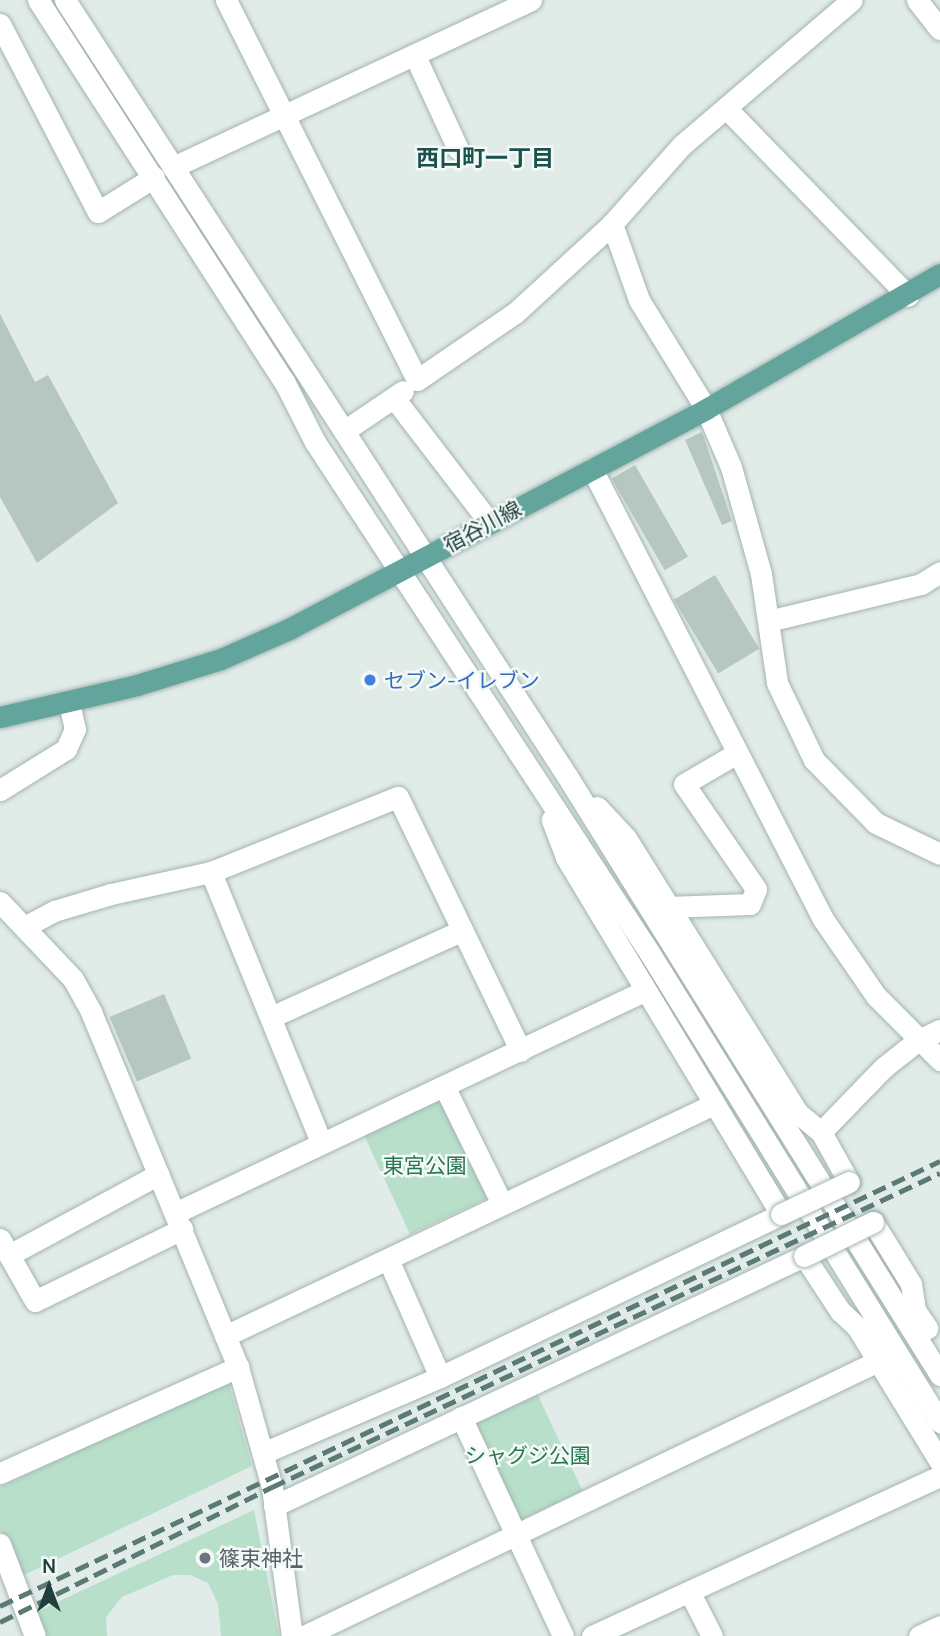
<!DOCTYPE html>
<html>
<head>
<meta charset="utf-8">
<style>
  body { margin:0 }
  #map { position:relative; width:940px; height:1636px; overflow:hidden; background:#e1ece9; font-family:Manrope,"Noto Sans JP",sans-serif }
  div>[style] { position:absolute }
  .green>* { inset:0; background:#b8dfc9; transform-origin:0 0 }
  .building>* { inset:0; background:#b6c7c2; transform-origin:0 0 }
  .roads { filter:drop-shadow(0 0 2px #a3b4b1) drop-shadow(0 0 2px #a3b4b1) }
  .minor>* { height:21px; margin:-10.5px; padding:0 10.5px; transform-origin:10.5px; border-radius:10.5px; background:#fff }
  .major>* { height:21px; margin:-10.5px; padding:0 10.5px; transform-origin:10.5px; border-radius:10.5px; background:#63a59d }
  .rail>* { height:5px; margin-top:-2.5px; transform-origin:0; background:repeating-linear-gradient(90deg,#5b7a76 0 14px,transparent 0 21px) }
  .bridges { filter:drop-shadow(0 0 2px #a3b4b1) drop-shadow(0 0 2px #a3b4b1) }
  .minor-bridge>* { height:21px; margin:-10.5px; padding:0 10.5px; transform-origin:10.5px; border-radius:10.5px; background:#fff }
  .dots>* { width:19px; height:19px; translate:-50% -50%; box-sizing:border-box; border:4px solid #f2f9f6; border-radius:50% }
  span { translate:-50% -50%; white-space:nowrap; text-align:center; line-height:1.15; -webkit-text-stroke:5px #f2f9f6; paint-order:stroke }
  .street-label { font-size:21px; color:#203e3b }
  .shop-label { font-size:21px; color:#366cbe }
  .left { translate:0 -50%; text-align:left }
  .park-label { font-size:21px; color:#287752 }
  .worship-label { font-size:21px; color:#5b616d }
  .neighbourhood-label { font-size:23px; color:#1b514c; font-weight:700 }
  .north { position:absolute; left:14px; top:1552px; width:70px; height:70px; -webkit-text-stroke:5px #f2f9f6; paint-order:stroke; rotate:0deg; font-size:19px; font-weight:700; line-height:28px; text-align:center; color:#203e3b }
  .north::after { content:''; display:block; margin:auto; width:24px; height:32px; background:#203e3b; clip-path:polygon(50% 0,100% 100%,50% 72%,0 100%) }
</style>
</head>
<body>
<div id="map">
  <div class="green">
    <div style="left:439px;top:1095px;width:114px;height:85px;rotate:65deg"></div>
    <div style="clip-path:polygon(228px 1381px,252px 1466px,22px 1576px,0 1530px,0 1487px)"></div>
    <div style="left:536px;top:1391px;width:110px;height:68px;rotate:65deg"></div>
    <div style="clip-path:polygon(254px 1510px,279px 1636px,221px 1636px,218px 1604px,208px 1583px,190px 1575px,173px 1575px,122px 1597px,106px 1617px,107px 1636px,42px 1636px,34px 1613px)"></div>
  </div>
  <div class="building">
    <div style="clip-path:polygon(0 314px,35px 382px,48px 375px,118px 503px,37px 563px,0 497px)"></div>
    <div style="clip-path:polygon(702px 432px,732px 521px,722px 525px,685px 440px)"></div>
    <div style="left:635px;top:465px;width:106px;height:27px;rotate:60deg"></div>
    <div style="left:715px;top:575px;width:86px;height:48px;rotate:59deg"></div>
    <div style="left:164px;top:994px;width:70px;height:59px;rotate:67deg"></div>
  </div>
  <div class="roads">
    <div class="minor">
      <div style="left:38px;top:0;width:454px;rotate:57.2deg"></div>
      <div style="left:284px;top:381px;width:68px;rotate:63.1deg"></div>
      <div style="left:315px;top:442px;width:610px;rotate:56.78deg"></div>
      <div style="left:649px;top:952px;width:553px;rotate:58.24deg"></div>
      <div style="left:65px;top:0;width:924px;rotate:57.1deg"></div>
      <div style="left:567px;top:776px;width:706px;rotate:58.09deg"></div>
      <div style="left:226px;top:0;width:425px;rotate:63.3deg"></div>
      <div style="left:417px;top:380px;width:119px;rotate:-34.4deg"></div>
      <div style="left:515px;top:313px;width:132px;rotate:-42.5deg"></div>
      <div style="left:612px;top:224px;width:106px;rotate:-48.5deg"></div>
      <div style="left:682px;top:145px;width:223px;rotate:-40.5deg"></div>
      <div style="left:917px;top:0;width:37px;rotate:52deg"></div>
      <div style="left:0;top:24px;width:212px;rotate:62.5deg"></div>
      <div style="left:98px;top:212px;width:66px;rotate:-32deg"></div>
      <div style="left:415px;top:56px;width:102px;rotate:65.2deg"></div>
      <div style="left:727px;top:109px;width:260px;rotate:45.9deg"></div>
      <div style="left:173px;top:167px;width:395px;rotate:-25deg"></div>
      <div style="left:612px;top:224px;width:81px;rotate:70.4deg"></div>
      <div style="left:639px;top:300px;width:128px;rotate:58.4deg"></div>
      <div style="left:706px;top:409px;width:63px;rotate:66.7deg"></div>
      <div style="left:731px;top:467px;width:111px;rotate:74.3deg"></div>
      <div style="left:761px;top:574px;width:110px;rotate:81.6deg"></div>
      <div style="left:777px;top:683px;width:85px;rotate:64.3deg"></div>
      <div style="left:814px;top:760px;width:88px;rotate:45.5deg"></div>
      <div style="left:876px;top:823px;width:71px;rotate:25.8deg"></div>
      <div style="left:394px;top:398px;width:156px;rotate:52.5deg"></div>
      <div style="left:344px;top:431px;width:71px;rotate:-34.1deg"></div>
      <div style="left:592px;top:469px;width:506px;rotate:62.83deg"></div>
      <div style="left:823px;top:919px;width:93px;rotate:55.5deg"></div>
      <div style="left:876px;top:996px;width:91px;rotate:45deg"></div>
      <div style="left:768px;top:621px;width:157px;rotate:-13.6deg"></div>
      <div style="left:921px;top:584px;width:22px;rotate:-32deg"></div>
      <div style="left:0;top:790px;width:78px;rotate:-31.8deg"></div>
      <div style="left:66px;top:749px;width:22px;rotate:-66deg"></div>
      <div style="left:75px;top:729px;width:27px;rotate:-103deg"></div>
      <div style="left:597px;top:807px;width:42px;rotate:46.9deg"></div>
      <div style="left:626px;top:838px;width:324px;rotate:58deg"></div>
      <div style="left:798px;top:1113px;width:30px;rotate:40deg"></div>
      <div style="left:821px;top:1132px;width:57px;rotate:60.8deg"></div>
      <div style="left:0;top:902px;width:106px;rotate:46.5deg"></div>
      <div style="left:73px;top:979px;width:38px;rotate:61deg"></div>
      <div style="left:91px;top:1012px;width:384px;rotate:67.5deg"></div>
      <div style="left:238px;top:1367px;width:125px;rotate:74.2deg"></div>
      <div style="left:272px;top:1487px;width:150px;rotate:82.4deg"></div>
      <div style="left:667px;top:907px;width:83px;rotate:-2.1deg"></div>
      <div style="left:750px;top:904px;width:16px;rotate:-68deg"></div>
      <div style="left:756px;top:889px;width:127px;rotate:-124.4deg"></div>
      <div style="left:684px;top:784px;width:61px;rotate:-30.3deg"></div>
      <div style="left:26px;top:926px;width:32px;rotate:-28deg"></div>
      <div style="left:54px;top:911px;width:59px;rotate:-16.6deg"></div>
      <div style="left:111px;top:894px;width:102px;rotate:-12.4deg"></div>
      <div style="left:271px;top:1017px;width:209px;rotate:-24.4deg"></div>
      <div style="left:444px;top:1086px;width:131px;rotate:63.8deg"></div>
      <div style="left:821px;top:1132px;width:89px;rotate:-45.9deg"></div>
      <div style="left:883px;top:1068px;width:43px;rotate:-38.5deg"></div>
      <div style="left:917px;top:1041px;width:25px;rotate:-26deg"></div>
      <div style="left:321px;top:1142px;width:292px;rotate:-112.2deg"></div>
      <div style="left:211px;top:872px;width:201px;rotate:-21.9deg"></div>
      <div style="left:398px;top:797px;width:282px;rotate:64.2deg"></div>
      <div style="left:175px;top:1213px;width:519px;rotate:-25.33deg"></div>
      <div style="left:873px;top:1222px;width:73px;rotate:58.5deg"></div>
      <div style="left:911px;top:1284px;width:26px;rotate:81deg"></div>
      <div style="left:915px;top:1310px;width:22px;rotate:56deg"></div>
      <div style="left:0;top:1239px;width:71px;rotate:60.6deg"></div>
      <div style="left:35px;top:1301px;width:164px;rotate:-26.1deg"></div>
      <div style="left:9px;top:1255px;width:170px;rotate:-28.4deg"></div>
      <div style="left:225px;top:1336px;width:541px;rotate:-25.38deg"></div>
      <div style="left:440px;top:1377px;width:378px;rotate:-25.5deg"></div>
      <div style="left:781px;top:1214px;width:417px;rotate:-121.1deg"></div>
      <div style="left:566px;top:857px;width:40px;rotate:-111deg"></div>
      <div style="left:461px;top:1417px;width:242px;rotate:65deg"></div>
      <div style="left:263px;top:1453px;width:193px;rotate:-23.2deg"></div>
      <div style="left:440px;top:1377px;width:129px;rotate:-113.8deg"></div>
      <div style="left:0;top:1473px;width:261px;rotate:-24deg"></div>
      <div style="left:274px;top:1506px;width:586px;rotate:-25.25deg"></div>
      <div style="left:804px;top:1256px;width:66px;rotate:56.8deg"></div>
      <div style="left:840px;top:1311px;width:23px;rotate:43deg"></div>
      <div style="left:857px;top:1327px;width:158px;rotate:58.4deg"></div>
      <div style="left:0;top:1544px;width:98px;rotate:69.2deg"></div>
      <div style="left:690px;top:1593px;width:48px;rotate:62.9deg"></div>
      <div style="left:304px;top:1636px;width:636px;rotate:-25.6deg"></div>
      <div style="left:592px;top:1636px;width:383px;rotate:-24.7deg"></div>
      <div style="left:919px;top:1636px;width:23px;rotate:-25deg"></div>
    </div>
    <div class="major">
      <div style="left:0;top:717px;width:141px;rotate:-13.1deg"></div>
      <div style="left:137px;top:685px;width:88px;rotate:-17.2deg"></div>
      <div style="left:221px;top:659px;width:74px;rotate:-23.8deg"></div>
      <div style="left:289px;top:629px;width:471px;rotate:-27.8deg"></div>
      <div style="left:706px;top:409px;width:270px;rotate:-30deg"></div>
    </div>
  </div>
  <div class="rail">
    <div style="left:0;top:1606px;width:1040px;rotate:-25.33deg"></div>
    <div style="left:0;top:1622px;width:304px;rotate:-26.4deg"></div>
    <div style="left:272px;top:1487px;width:738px;rotate:-25.18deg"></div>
  </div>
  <div class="bridges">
    <div class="minor-bridge">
      <div style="left:781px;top:1214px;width:75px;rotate:-25.2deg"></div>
      <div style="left:804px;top:1256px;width:77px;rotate:-26.2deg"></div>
    </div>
  </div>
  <div class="dots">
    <div style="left:370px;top:680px;background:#3f7fe0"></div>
    <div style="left:205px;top:1558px;background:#6b7280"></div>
  </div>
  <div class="street-label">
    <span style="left:482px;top:526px;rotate:-28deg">宿谷川線</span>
  </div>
  <div class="shop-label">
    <span class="left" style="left:384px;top:680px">セブン-イレブン</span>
  </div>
  <div class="park-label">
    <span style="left:425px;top:1165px">東宮公園</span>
    <span style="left:528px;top:1455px">シャグジ公園</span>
  </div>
  <div class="worship-label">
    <span class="left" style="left:219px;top:1558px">篠束神社</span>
  </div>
  <div class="neighbourhood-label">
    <span style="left:485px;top:157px">西口町一丁目</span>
  </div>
  <div class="north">N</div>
</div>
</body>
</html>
